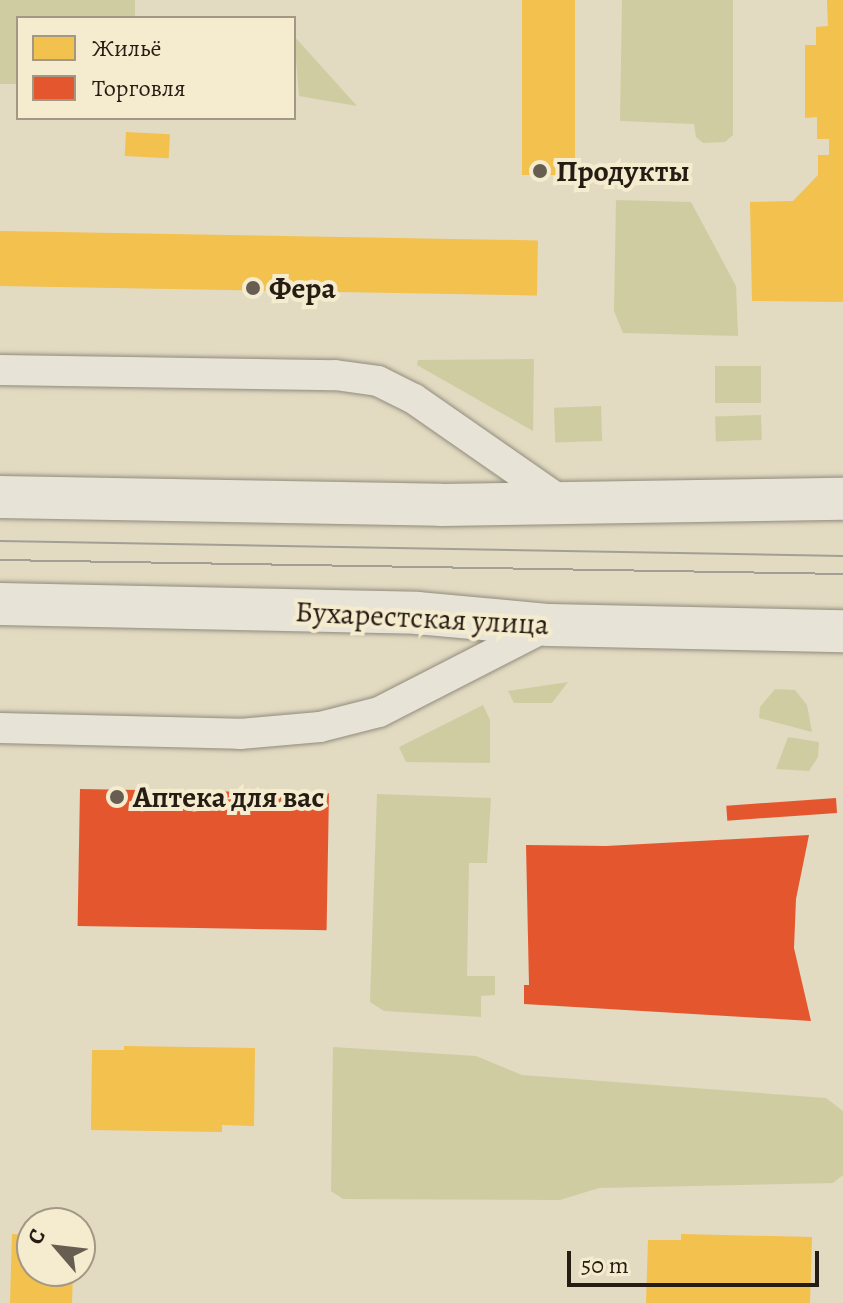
<!DOCTYPE html>
<html>
<head>
<meta charset="utf-8">
<style>
  body { margin:0 }
  #map { position:relative; width:843px; height:1303px; overflow:hidden; background:#e2dac1; font-family:Alegreya,serif }
  div>[style] { position:absolute }
  .green>* { inset:0; background:#d0cca1; transform-origin:0 0 }
  .homes>* { inset:0; background:#f2c14e; transform-origin:0 0 }
  .shops>* { inset:0; background:#e4572e; transform-origin:0 0 }
  .roads { filter:drop-shadow(0 0 2px #918b7d) drop-shadow(0 0 2px #918b7d) }
  .minor>* { height:30px; margin:-15px; padding:0 15px; transform-origin:15px; border-radius:15px; background:#e7e3d7 }
  .secondary>* { height:42px; margin:-21px; padding:0 21px; transform-origin:21px; border-radius:21px; background:#e7e3d7 }
  .tram>* { height:2px; margin:-1px; padding:0 1px; transform-origin:1px; border-radius:1px; background:#a39f96 }
  .dots>* { width:22px; height:22px; translate:-50% -50%; box-sizing:border-box; border:4px solid #f5ebce; border-radius:50% }
  span { translate:-50% -50%; white-space:nowrap; text-align:center; line-height:1.15; -webkit-text-stroke:8px #f5ebce; paint-order:stroke }
  .poi-label { font-size:30px; color:#251c14; font-weight:700 }
  .left { translate:0 -50%; text-align:left }
  .street-label { font-size:30px; color:#251c14 }
  .legend { position:absolute; left:16px; top:16px; width:280px; height:104px; box-sizing:border-box; background:#f5ebce; border:2px solid #a29884; margin:0; padding:10px 14px; list-style:none; font-size:24px; color:#251c14 }
  .legend li { display:flex; align-items:center; gap:16px; height:40px }
  .legend b { width:40px; border:2px solid #a29884 }
  .north { position:absolute; left:16px; top:1207px; width:80px; height:80px; box-sizing:border-box; background:#f5ebce; border:2px solid #a29884; border-radius:50%; rotate:298deg; font-size:22px; font-weight:700; line-height:32px; text-align:center; color:#251c14 }
  .north::after { content:''; display:block; margin:auto; width:28px; height:36px; background:#675e51; clip-path:polygon(50% 0,100% 100%,50% 72%,0 100%) }
  .scale { position:absolute; left:567px; top:1251px; width:252px; height:36px; box-sizing:border-box; border:4px solid #251c14; border-top:0; padding-left:10px; font-size:24px; line-height:28px; white-space:nowrap; color:#251c14; -webkit-text-stroke:6px #f5ebce; paint-order:stroke }
</style>
</head>
<body>
<div id="map">
  <div class="green">
    <div style="clip-path:polygon(0 0,135px 0,135px 18px,18px 18px,18px 84px,0 84px)"></div>
    <div style="clip-path:polygon(622px 0,733px 0,733px 135px,725px 142px,703px 143px,696px 137px,694px 124px,620px 121px)"></div>
    <div style="clip-path:polygon(294px 36px,357px 106px,299px 96px)"></div>
    <div style="clip-path:polygon(616px 200px,691px 202px,736px 286px,738px 336px,623px 333px,614px 311px)"></div>
    <div style="clip-path:polygon(534px 359px,533px 431px,417px 365px,418px 360px)"></div>
    <div style="left:715px;top:366px;width:46px;height:37px"></div>
    <div style="left:601px;top:406px;width:35px;height:47px;rotate:88deg"></div>
    <div style="left:761px;top:415px;width:25px;height:46px;rotate:88deg"></div>
    <div style="clip-path:polygon(568px 682px,552px 703px,514px 703px,508px 691px)"></div>
    <div style="clip-path:polygon(775px 689px,795px 690px,807px 705px,812px 732px,759px 718px,760px 707px)"></div>
    <div style="clip-path:polygon(483px 705px,490px 720px,490px 763px,406px 762px,399px 747px)"></div>
    <div style="clip-path:polygon(788px 737px,819px 742px,818px 757px,809px 771px,776px 769px)"></div>
    <div style="clip-path:polygon(377px 794px,491px 798px,487px 863px,469px 863px,467px 976px,495px 976px,495px 995px,481px 996px,481px 1017px,384px 1011px,370px 1002px)"></div>
    <div style="clip-path:polygon(333px 1047px,476px 1056px,522px 1075px,826px 1098px,843px 1111px,843px 1175px,833px 1183px,599px 1188px,560px 1200px,343px 1199px,331px 1191px)"></div>
  </div>
  <div class="homes">
    <div style="left:522px;top:0;width:53px;height:175px"></div>
    <div style="clip-path:polygon(827px 0,843px 0,843px 302px,752px 301px,750px 202px,793px 201px,818px 175px,818px 155px,829px 155px,829px 139px,817px 139px,817px 117px,805px 118px,805px 45px,816px 45px,816px 27px,828px 26px)"></div>
    <div style="left:126px;top:132px;width:44px;height:24px;rotate:3deg"></div>
    <div style="left:0;top:231px;width:538px;height:55px;rotate:1deg"></div>
    <div style="clip-path:polygon(124px 1046px,255px 1048px,254px 1126px,222px 1125px,222px 1132px,91px 1130px,92px 1050px,124px 1050px)"></div>
    <div style="clip-path:polygon(12px 1234px,32px 1235px,32px 1271px,73px 1271px,72px 1303px,10px 1303px)"></div>
    <div style="clip-path:polygon(681px 1234px,812px 1237px,810px 1303px,646px 1303px,648px 1240px,681px 1240px)"></div>
  </div>
  <div class="shops">
    <div style="left:80px;top:789px;width:249px;height:137px;rotate:1deg"></div>
    <div style="left:836px;top:798px;width:15px;height:110px;rotate:86deg"></div>
    <div style="clip-path:polygon(809px 835px,796px 899px,794px 948px,811px 1021px,524px 1004px,524px 985px,529px 985px,526px 845px,606px 846px)"></div>
  </div>
  <div class="roads">
    <div class="minor">
      <div style="left:0;top:370px;width:335px;rotate:0.9deg"></div>
      <div style="left:335px;top:375px;width:43px;rotate:7.9deg"></div>
      <div style="left:378px;top:381px;width:40px;rotate:26.6deg"></div>
      <div style="left:414px;top:399px;width:175px;rotate:34.8deg"></div>
      <div style="left:0;top:728px;width:240px;rotate:1.4deg"></div>
      <div style="left:240px;top:734px;width:80px;rotate:-5deg"></div>
      <div style="left:320px;top:727px;width:61px;rotate:-14.3deg"></div>
      <div style="left:379px;top:712px;width:191px;rotate:-27.1deg"></div>
    </div>
    <div class="secondary">
      <div style="left:0;top:497px;width:441px;rotate:1deg"></div>
      <div style="left:441px;top:505px;width:402px;rotate:-0.9deg"></div>
      <div style="left:0;top:604px;width:417px;rotate:1.2deg"></div>
      <div style="left:417px;top:613px;width:133px;rotate:5.2deg"></div>
      <div style="left:549px;top:625px;width:294px;rotate:1.2deg"></div>
    </div>
  </div>
  <div class="tram">
    <div style="left:0;top:541px;width:843px;rotate:1.02deg"></div>
    <div style="left:0;top:560px;width:843px;rotate:0.95deg"></div>
  </div>
  <div class="dots">
    <div style="left:540px;top:171px;background:#675e51"></div>
    <div style="left:253px;top:288px;background:#675e51"></div>
    <div style="left:117px;top:797px;background:#675e51"></div>
  </div>
  <div class="poi-label">
    <span class="left" style="left:556px;top:171px">Продукты</span>
    <span class="left" style="left:269px;top:288px">Фера</span>
    <span class="left" style="left:133px;top:797px">Аптека для вас</span>
  </div>
  <div class="street-label">
    <span style="left:422px;top:618px;rotate:3deg">Бухарестская улица</span>
  </div>
  <ul class="legend">
  <li><b style="height:22px;background:#f2c14e"></b>Жильё</li>
  <li><b style="height:22px;background:#e4572e"></b>Торговля</li>
  </ul>
  <div class="north">С</div>
  <div class="scale">50 m</div>
</div>
</body>
</html>
